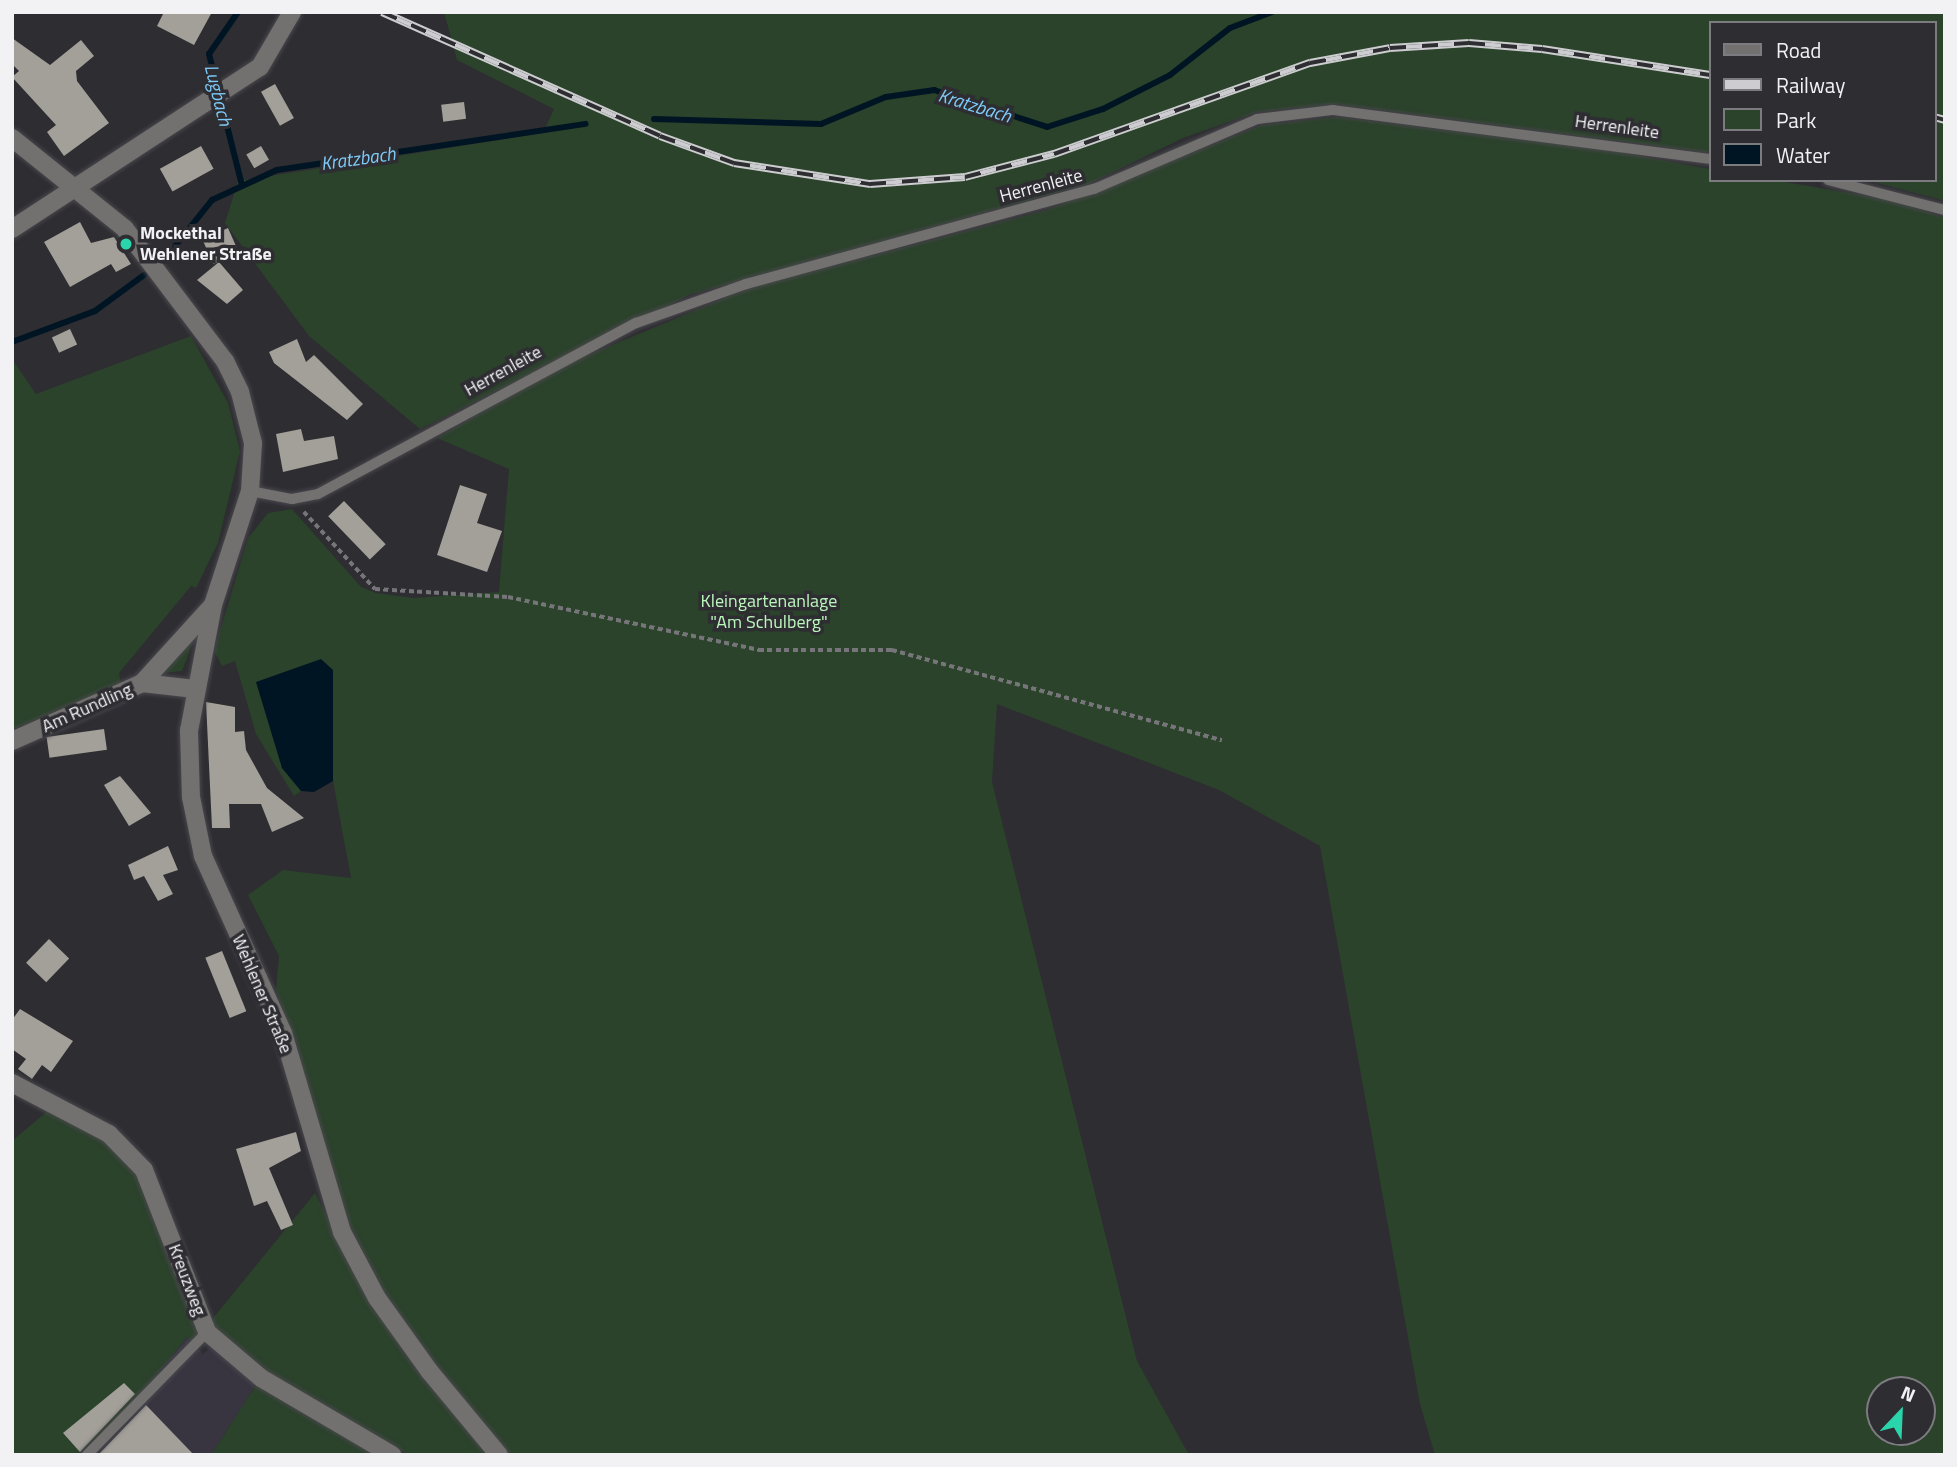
<!DOCTYPE html>
<html>
<head>
<meta charset="utf-8">
<style>
  body { margin:0 }
  #map { position:relative; width:1957px; height:1467px; overflow:hidden; background:#2e2d32; font-family:"Titillium Web",sans-serif }
  div>[style] { position:absolute }
  .built>* { inset:0; background:#383540 }
  .green>* { inset:0; background:#2b422b }
  .water>* { inset:0; background:#001523 }
  .stream>* { height:6px; margin:-3px; padding:0 3px; transform-origin:3px; border-radius:3px; background:#001523 }
  .building>* { inset:0; background:#a39f99; transform-origin:0 0 }
  .path>* { height:3.5px; margin-top:-1.75px; transform-origin:0; background:repeating-linear-gradient(90deg,#767579 0 5px,transparent 0 8.5px) }
  .roads { filter:drop-shadow(0 0 2px #49484d) drop-shadow(0 0 2px #49484d) }
  .service>* { height:10px; margin:-5px; padding:0 5px; transform-origin:5px; border-radius:5px; background:#73716f }
  .minor>* { height:18px; margin:-9px; padding:0 9px; transform-origin:9px; border-radius:9px; background:#73716f }
  .tertiary>* { height:18px; margin:-9px; padding:0 9px; transform-origin:9px; border-radius:9px; background:#73716f }
  .rail>* { height:8px; margin-top:-4px; transform-origin:0; background:repeating-linear-gradient(90deg,#2e2d32 0 16px,#cdccd0 0 32px); box-sizing:border-box; border-block:2px solid #cdccd0 }
  .dots>* { width:19px; height:19px; translate:-50% -50%; box-sizing:border-box; border:4px solid #2e2d32; border-radius:50% }
  span { translate:-50% -50%; white-space:nowrap; text-align:center; line-height:1.15; -webkit-text-stroke:7px #2e2d32; paint-order:stroke }
  .street-label { font-size:18px; color:#f2f1f4 }
  .poi-label { font-size:18px; color:#f2f1f4; font-weight:700 }
  .left { translate:0 -50%; text-align:left }
  .park-label { font-size:18px; color:#bbf7bc }
  .water-label { font-size:19px; color:#7ecaf8; font-style:italic }
  .frame { position:absolute; inset:0; border:14px solid #f2f1f4; pointer-events:none }
  .legend { position:absolute; left:1709px; top:21px; width:228px; height:161px; box-sizing:border-box; background:#2e2d32; border:2px solid #7c7b80; margin:0; padding:9px 12px; list-style:none; font-size:21px; color:#f2f1f4 }
  .legend li { display:flex; align-items:center; gap:14px; height:35px }
  .legend b { width:35px; border:2px solid #7c7b80 }
  .north { position:absolute; left:1866px; top:1376px; width:70px; height:70px; box-sizing:border-box; background:#2e2d32; border:2px solid #7c7b80; border-radius:50%; rotate:23deg; font-size:19px; font-weight:700; line-height:28px; text-align:center; color:#f2f1f4 }
  .north::after { content:''; display:block; margin:auto; width:24px; height:32px; background:#2bd5ac; clip-path:polygon(50% 0,100% 100%,50% 72%,0 100%) }
</style>
</head>
<body>
<div id="map">
  <div class="built">
    <div style="clip-path:polygon(188px 1336px,203px 1354px,211px 1347px,258px 1382px,211px 1455px,78px 1455px,136px 1401px)"></div>
  </div>
  <div class="green">
    <div style="clip-path:polygon(444px 12px,1945px 12px,1945px 201px,1866px 180px,1934px 180px,1934px 23px,1710px 23px,1710px 153px,1335px 104px,1257px 112px,1183px 138px,1091px 183px,689px 295px,420px 429px,309px 336px,225px 223px,238px 181px,543px 133px,554px 109px,457px 60px)"></div>
    <div style="clip-path:polygon(evenodd,1337px 117px,1612px 151px,1710px 169px,1710px 180px,1773px 180px,1890px 200px,1945px 218px,1945px 1455px,1435px 1455px,1420px 1404px,1320px 846px,1219px 790px,997px 704px,992px 782px,1137px 1361px,1189px 1455px,510px 1455px,440px 1374px,385px 1293px,349px 1225px,276px 990px,279px 956px,248px 895px,283px 870px,351px 878px,333px 781px,333px 670px,282px 768px,301px 791px,294px 796px,256px 734px,235px 661px,222px 666px,214px 651px,248px 538px,268px 513px,292px 509px,361px 587px,376px 593px,414px 598px,499px 592px,509px 469px,437px 438px,557px 368px,749px 288px,1047px 210px,1262px 125px,1337px 117px,1880px 1390px,1922px 1390px,1922px 1432px,1880px 1432px,1880px 1390px)"></div>
    <div style="clip-path:polygon(191px 336px,228px 403px,240px 451px,218px 543px,196px 588px,191px 586px,119px 673px,121px 684px,12px 730px,12px 359px,36px 394px)"></div>
    <div style="clip-path:polygon(198px 629px,182px 671px,163px 673px)"></div>
    <div style="clip-path:polygon(57px 1103px,128px 1151px,207px 1332px,196px 1345px,187px 1337px,136px 1401px,78px 1455px,12px 1455px,12px 1141px)"></div>
    <div style="clip-path:polygon(315px 1193px,372px 1305px,423px 1379px,489px 1455px,409px 1455px,264px 1371px,210px 1322px)"></div>
    <div style="clip-path:polygon(258px 1382px,381px 1455px,211px 1455px)"></div>
  </div>
  <div class="water">
    <div style="clip-path:polygon(321px 659px,333px 670px,333px 781px,314px 792px,301px 791px,282px 768px,256px 682px)"></div>
  </div>
  <div class="stream">
    <div style="left:238px;top:12px;width:51px;rotate:124.6deg"></div>
    <div style="left:209px;top:54px;width:135px;rotate:75.9deg"></div>
    <div style="left:654px;top:119px;width:167px;rotate:1.7deg"></div>
    <div style="left:821px;top:124px;width:70px;rotate:-22.6deg"></div>
    <div style="left:886px;top:97px;width:49px;rotate:-8.3deg"></div>
    <div style="left:934px;top:90px;width:119px;rotate:18.1deg"></div>
    <div style="left:1047px;top:127px;width:59px;rotate:-17.8deg"></div>
    <div style="left:1103px;top:109px;width:75px;rotate:-26.9deg"></div>
    <div style="left:1170px;top:75px;width:76px;rotate:-38.1deg"></div>
    <div style="left:1230px;top:28px;width:45px;rotate:-20.9deg"></div>
    <div style="left:164px;top:260px;width:77px;rotate:-51.3deg"></div>
    <div style="left:212px;top:200px;width:72px;rotate:-24.8deg"></div>
    <div style="left:277px;top:170px;width:312px;rotate:-8.5deg"></div>
    <div style="left:12px;top:342px;width:89px;rotate:-20.5deg"></div>
    <div style="left:95px;top:311px;width:61px;rotate:-36.3deg"></div>
  </div>
  <div class="building">
    <div style="clip-path:polygon(164px 12px,212px 12px,194px 45px,157px 26px)"></div>
    <div style="clip-path:polygon(12px 38px,50px 65px,81px 40px,94px 56px,76px 71px,77px 81px,109px 123px,64px 156px,47px 132px,56px 125px,12px 77px,19px 71px,12px 64px)"></div>
    <div style="left:275px;top:84px;width:39px;height:16px;rotate:61deg"></div>
    <div style="left:464px;top:102px;width:17px;height:23px;rotate:83deg"></div>
    <div style="left:201px;top:146px;width:26px;height:47px;rotate:61deg"></div>
    <div style="left:261px;top:146px;width:16px;height:17px;rotate:60deg"></div>
    <div style="clip-path:polygon(80px 222px,91px 243px,114px 237px,131px 264px,116px 272px,111px 264px,70px 287px,44px 242px)"></div>
    <div style="left:228px;top:228px;width:27px;height:28px;rotate:66deg"></div>
    <div style="clip-path:polygon(219px 262px,243px 290px,227px 304px,197px 280px)"></div>
    <div style="left:70px;top:329px;width:17px;height:20px;rotate:65deg"></div>
    <div style="clip-path:polygon(297px 339px,306px 362px,314px 355px,363px 404px,347px 420px,274px 363px,269px 352px)"></div>
    <div style="clip-path:polygon(301px 429px,304px 441px,334px 436px,338px 459px,283px 472px,276px 434px)"></div>
    <div style="clip-path:polygon(460px 485px,487px 494px,477px 523px,502px 531px,487px 572px,437px 555px)"></div>
    <div style="left:344px;top:501px;width:60px;height:22px;rotate:46deg"></div>
    <div style="clip-path:polygon(206px 702px,235px 707px,235px 732px,244px 731px,246px 750px,267px 788px,304px 818px,272px 832px,261px 804px,229px 804px,230px 828px,212px 828px)"></div>
    <div style="left:104px;top:729px;width:21px;height:58px;rotate:82deg"></div>
    <div style="clip-path:polygon(120px 776px,151px 813px,129px 826px,104px 785px)"></div>
    <div style="clip-path:polygon(168px 846px,178px 870px,163px 875px,173px 894px,158px 901px,144px 876px,134px 880px,128px 865px)"></div>
    <div style="left:49px;top:939px;width:28px;height:33px;rotate:44deg"></div>
    <div style="left:222px;top:951px;width:65px;height:18px;rotate:68deg"></div>
    <div style="clip-path:polygon(20px 1009px,73px 1041px,51px 1072px,42px 1065px,32px 1079px,18px 1069px,26px 1059px,12px 1049px,12px 1020px)"></div>
    <div style="clip-path:polygon(296px 1132px,301px 1151px,269px 1168px,293px 1225px,281px 1230px,267px 1201px,254px 1206px,236px 1149px)"></div>
    <div style="clip-path:polygon(124px 1383px,135px 1394px,80px 1452px,63px 1433px)"></div>
    <div style="clip-path:polygon(146px 1405px,194px 1455px,98px 1455px)"></div>
  </div>
  <div class="path">
    <div style="left:304px;top:512px;width:105px;rotate:47.3deg"></div>
    <div style="left:375px;top:589px;width:133px;rotate:3.4deg"></div>
    <div style="left:508px;top:597px;width:257px;rotate:11.9deg"></div>
    <div style="left:759px;top:650px;width:133px"></div>
    <div style="left:892px;top:650px;width:342px;rotate:15.3deg"></div>
  </div>
  <div class="roads">
    <div class="service">
      <div style="left:1828px;top:180px;width:121px;rotate:14.4deg"></div>
      <div style="left:250px;top:491px;width:43px;rotate:10.8deg"></div>
      <div style="left:292px;top:499px;width:26px;rotate:-11deg"></div>
      <div style="left:318px;top:494px;width:361px;rotate:-28.3deg"></div>
      <div style="left:636px;top:323px;width:117px;rotate:-19.5deg"></div>
      <div style="left:746px;top:284px;width:361px;rotate:-15.3deg"></div>
      <div style="left:1094px;top:189px;width:177px;rotate:-23.2deg"></div>
      <div style="left:1257px;top:119px;width:77px;rotate:-6.8deg"></div>
      <div style="left:1333px;top:110px;width:380px;rotate:7.4deg"></div>
      <div style="left:87px;top:1455px;width:172px;rotate:-45.7deg"></div>
    </div>
    <div class="minor">
      <div style="left:12px;top:229px;width:296px;rotate:-33.2deg"></div>
      <div style="left:260px;top:67px;width:64px;rotate:-59.8deg"></div>
      <div style="left:142px;top:683px;width:53px;rotate:6.5deg"></div>
      <div style="left:12px;top:741px;width:142px;rotate:-24deg"></div>
      <div style="left:142px;top:683px;width:105px;rotate:-47.7deg"></div>
      <div style="left:12px;top:1083px;width:110px;rotate:27.7deg"></div>
      <div style="left:109px;top:1134px;width:50px;rotate:45.8deg"></div>
      <div style="left:144px;top:1170px;width:174px;rotate:68.7deg"></div>
      <div style="left:207px;top:1332px;width:71px;rotate:40.4deg"></div>
      <div style="left:261px;top:1378px;width:152px;rotate:30.4deg"></div>
    </div>
    <div class="tertiary">
      <div style="left:12px;top:138px;width:145px;rotate:38.8deg"></div>
      <div style="left:125px;top:229px;width:166px;rotate:52.9deg"></div>
      <div style="left:225px;top:361px;width:34px;rotate:64deg"></div>
      <div style="left:240px;top:392px;width:53px;rotate:75.7deg"></div>
      <div style="left:253px;top:443px;width:48px;rotate:93.6deg"></div>
      <div style="left:250px;top:491px;width:120px;rotate:108deg"></div>
      <div style="left:213px;top:605px;width:128px;rotate:100.8deg"></div>
      <div style="left:189px;top:731px;width:66px;rotate:88.3deg"></div>
      <div style="left:191px;top:797px;width:60px;rotate:78.5deg"></div>
      <div style="left:203px;top:856px;width:194px;rotate:65.7deg"></div>
      <div style="left:283px;top:1033px;width:208px;rotate:73.5deg"></div>
      <div style="left:342px;top:1232px;width:75px;rotate:62.1deg"></div>
      <div style="left:377px;top:1298px;width:91px;rotate:54.4deg"></div>
      <div style="left:430px;top:1372px;width:108px;rotate:50.3deg"></div>
    </div>
  </div>
  <div class="rail">
    <div style="left:382px;top:12px;width:304px;rotate:24deg"></div>
    <div style="left:660px;top:136px;width:79px;rotate:20deg"></div>
    <div style="left:734px;top:163px;width:138px;rotate:8.8deg"></div>
    <div style="left:870px;top:184px;width:95px;rotate:-4.2deg"></div>
    <div style="left:965px;top:177px;width:92px;rotate:-14.5deg"></div>
    <div style="left:1054px;top:154px;width:272px;rotate:-19.6deg"></div>
    <div style="left:1310px;top:63px;width:81px;rotate:-10.6deg"></div>
    <div style="left:1390px;top:48px;width:79px;rotate:-3.6deg"></div>
    <div style="left:1469px;top:43px;width:73px;rotate:4.7deg"></div>
    <div style="left:1542px;top:49px;width:170px;rotate:8.8deg"></div>
    <div style="left:1934px;top:117px;width:11px;rotate:15deg"></div>
  </div>
  <div class="dots">
    <div style="left:126px;top:244px;background:#2bd5ac"></div>
  </div>
  <div class="street-label">
    <span style="left:1617px;top:127px;rotate:8deg">Herrenleite</span>
    <span style="left:1041px;top:186px;rotate:-15deg">Herrenleite</span>
    <span style="left:503px;top:371px;rotate:-29deg">Herrenleite</span>
    <span style="left:87px;top:708px;rotate:-24deg">Am Rundling</span>
    <span style="left:262px;top:994px;rotate:67deg">Wehlener Straße</span>
    <span style="left:187px;top:1280px;rotate:69deg">Kreuzweg</span>
  </div>
  <div class="poi-label">
    <span class="left" style="left:140px;top:244px">Mockethal<br>Wehlener Straße</span>
  </div>
  <div class="park-label">
    <span style="left:769px;top:612px">Kleingartenanlage<br>"Am Schulberg"</span>
  </div>
  <div class="water-label">
    <span style="left:219px;top:95px;rotate:76deg">Lugbach</span>
    <span style="left:975px;top:105px;rotate:17deg">Kratzbach</span>
    <span style="left:358px;top:158px;rotate:-8deg">Kratzbach</span>
  </div>
  <div class="frame"></div>
  <ul class="legend">
  <li><b style="height:9px;background:#73716f"></b>Road</li>
  <li><b style="height:9px;background:#cdccd0"></b>Railway</li>
  <li><b style="height:19px;background:#2b422b"></b>Park</li>
  <li><b style="height:19px;background:#001523"></b>Water</li>
  </ul>
  <div class="north">N</div>
</div>
</body>
</html>
